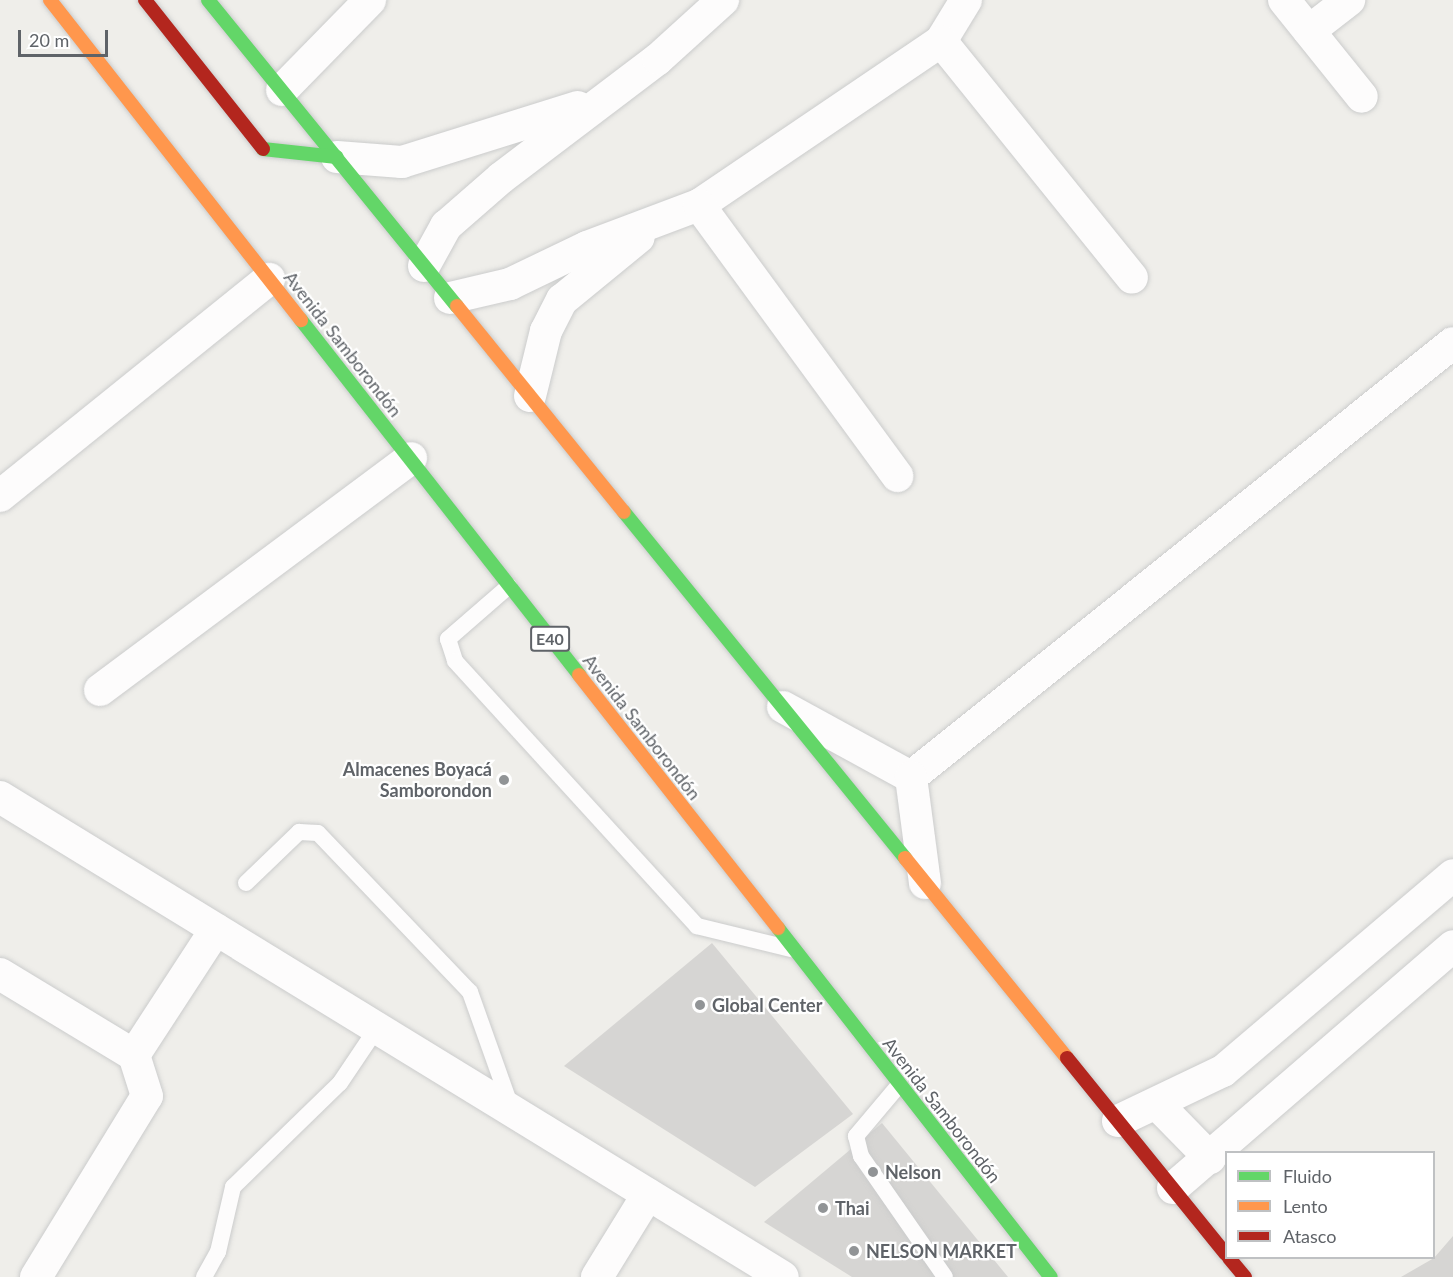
<!DOCTYPE html>
<html>
<head>
<meta charset="utf-8">
<style>
  body { margin:0 }
  #map { position:relative; width:1453px; height:1277px; overflow:hidden; background:#efeeea; font-family:Lato,sans-serif }
  div>[style] { position:absolute }
  .building>* { inset:0; background:#d6d5d3 }
  .roads { filter:drop-shadow(0 0 2px #cbcccc) drop-shadow(0 0 2px #cbcccc) }
  .lane>* { height:16px; margin:-8px; padding:0 8px; transform-origin:8px; border-radius:8px; background:#fdfcfc }
  .street>* { height:32px; margin:-16px; padding:0 16px; transform-origin:16px; border-radius:16px; background:#fdfcfc }
  .fast>* { height:14px; margin:-7px; padding:0 7px; transform-origin:7px; border-radius:7px; background:#63d668 }
  .slow>* { height:14px; margin:-7px; padding:0 7px; transform-origin:7px; border-radius:7px; background:#ff974d }
  .jam>* { height:14px; margin:-7px; padding:0 7px; transform-origin:7px; border-radius:7px; background:#b3261e }
  .dots>* { width:16px; height:16px; translate:-50% -50%; box-sizing:border-box; border:3px solid #fff; border-radius:50% }
  span { translate:-50% -50%; white-space:nowrap; text-align:center; line-height:1.15; -webkit-text-stroke:4.5px #fff; paint-order:stroke }
  .shield-label span { padding:2px 4px; background:#fff; border:2px solid; border-radius:4px; -webkit-text-stroke-width:0 }
  .shield-label { font-size:16px; color:#5f6368; font-weight:700 }
  .street-label { font-size:18px; color:#5f6368 }
  .poi-label { font-size:18px; color:#5f6368; font-weight:700 }
  .right { translate:-100% -50%; text-align:right }
  .left { translate:0 -50%; text-align:left }
  .legend { position:absolute; left:1225px; top:1151px; width:210px; height:108px; box-sizing:border-box; background:#fff; border:2px solid #bfc1c3; margin:0; padding:8px 10px; list-style:none; font-size:18px; color:#5f6368 }
  .legend li { display:flex; align-items:center; gap:12px; height:30px }
  .legend b { width:30px; border:2px solid #bfc1c3 }
  .scale { position:absolute; left:18px; top:30px; width:90px; height:27px; box-sizing:border-box; border:3px solid #5f6368; border-top:0; padding-left:8px; font-size:18px; line-height:21px; white-space:nowrap; color:#5f6368; -webkit-text-stroke:4px #fff; paint-order:stroke }
</style>
</head>
<body>
<div id="map">
  <div class="building">
    <div style="clip-path:polygon(712px 943px,853px 1114px,755px 1187px,564px 1066px)"></div>
    <div style="clip-path:polygon(882px 1123px,1008px 1277px,852px 1277px,764px 1222px)"></div>
    <div style="clip-path:polygon(1453px 1236px,1453px 1277px,1401px 1277px,1434px 1258px)"></div>
  </div>
  <div class="roads">
    <div class="lane">
      <div style="left:509px;top:586px;width:81px;rotate:139deg"></div>
      <div style="left:448px;top:639px;width:23px;rotate:72deg"></div>
      <div style="left:455px;top:661px;width:359px;rotate:47.6deg"></div>
      <div style="left:697px;top:926px;width:97px;rotate:13.7deg"></div>
      <div style="left:246px;top:883px;width:74px;rotate:-43.9deg"></div>
      <div style="left:299px;top:832px;width:19px;rotate:3deg"></div>
      <div style="left:318px;top:833px;width:220px;rotate:46.3deg"></div>
      <div style="left:470px;top:992px;width:122px;rotate:70.4deg"></div>
      <div style="left:899px;top:1085px;width:67px;rotate:130.1deg"></div>
      <div style="left:856px;top:1136px;width:21px;rotate:76deg"></div>
      <div style="left:861px;top:1156px;width:147px;rotate:55.2deg"></div>
      <div style="left:204px;top:1277px;width:29px;rotate:-61deg"></div>
      <div style="left:218px;top:1252px;width:67px;rotate:-77deg"></div>
      <div style="left:233px;top:1187px;width:149px;rotate:-44.2deg"></div>
      <div style="left:340px;top:1083px;width:66px;rotate:-56.1deg"></div>
    </div>
    <div class="street">
      <div style="left:1284px;top:0;width:124px;rotate:51.2deg"></div>
      <div style="left:1309px;top:31px;width:51px;rotate:-37.8deg"></div>
      <div style="left:941px;top:41px;width:48px;rotate:-58.6deg"></div>
      <div style="left:282px;top:90px;width:126px;rotate:-45.6deg"></div>
      <div style="left:337px;top:157px;width:65px;rotate:4.4deg"></div>
      <div style="left:402px;top:162px;width:184px;rotate:-17.4deg"></div>
      <div style="left:699px;top:205px;width:292px;rotate:-34.1deg"></div>
      <div style="left:941px;top:41px;width:304px;rotate:51.1deg"></div>
      <div style="left:424px;top:266px;width:46px;rotate:-61.2deg"></div>
      <div style="left:446px;top:226px;width:73px;rotate:-41.1deg"></div>
      <div style="left:501px;top:178px;width:197px;rotate:-37.2deg"></div>
      <div style="left:658px;top:59px;width:88px;rotate:-42.2deg"></div>
      <div style="left:450px;top:298px;width:62px;rotate:-13.1deg"></div>
      <div style="left:510px;top:284px;width:85px;rotate:-25.7deg"></div>
      <div style="left:587px;top:247px;width:120px;rotate:-20.6deg"></div>
      <div style="left:699px;top:205px;width:336px;rotate:53.8deg"></div>
      <div style="left:530px;top:396px;width:67px;rotate:-76.2deg"></div>
      <div style="left:546px;top:331px;width:35px;rotate:-63deg"></div>
      <div style="left:562px;top:300px;width:99px;rotate:-39.3deg"></div>
      <div style="left:0;top:496px;width:346px;rotate:-38.9deg"></div>
      <div style="left:100px;top:690px;width:388px;rotate:-36.7deg"></div>
      <div style="left:783px;top:707px;width:146px;rotate:28.7deg"></div>
      <div style="left:911px;top:777px;width:694px;rotate:-38.69deg"></div>
      <div style="left:911px;top:777px;width:107px;rotate:82.5deg"></div>
      <div style="left:0;top:797px;width:918px;rotate:31.51deg"></div>
      <div style="left:0;top:974px;width:157px;rotate:31.2deg"></div>
      <div style="left:134px;top:1055px;width:150px;rotate:-56.9deg"></div>
      <div style="left:1159px;top:1106px;width:73px;rotate:45.6deg"></div>
      <div style="left:1118px;top:1121px;width:116px;rotate:-25.5deg"></div>
      <div style="left:1223px;top:1071px;width:302px;rotate:-40.4deg"></div>
      <div style="left:1173px;top:1188px;width:370px;rotate:-40.8deg"></div>
      <div style="left:36px;top:1277px;width:212px;rotate:-58.5deg"></div>
      <div style="left:147px;top:1096px;width:43px;rotate:-107.6deg"></div>
      <div style="left:597px;top:1277px;width:97px;rotate:-58.4deg"></div>
    </div>
    <div class="fast">
      <div style="left:208px;top:0;width:395px;rotate:50.9deg"></div>
      <div style="left:263px;top:149px;width:74px;rotate:6.2deg"></div>
      <div style="left:301px;top:320px;width:451px;rotate:51.9deg"></div>
      <div style="left:624px;top:512px;width:446px;rotate:50.9deg"></div>
      <div style="left:778px;top:928px;width:443px;rotate:52deg"></div>
    </div>
    <div class="slow">
      <div style="left:50px;top:0;width:407px;rotate:51.9deg"></div>
      <div style="left:457px;top:306px;width:265px;rotate:51deg"></div>
      <div style="left:579px;top:675px;width:322px;rotate:51.8deg"></div>
      <div style="left:905px;top:858px;width:257px;rotate:51deg"></div>
    </div>
    <div class="jam">
      <div style="left:145px;top:0;width:190px;rotate:51.6deg"></div>
      <div style="left:1067px;top:1058px;width:252px;rotate:51deg"></div>
      <div style="left:1229px;top:1258px;width:25px;rotate:50deg"></div>
    </div>
  </div>
  <div class="dots">
    <div style="left:504px;top:780px;background:#919496"></div>
    <div style="left:700px;top:1005px;background:#919496"></div>
    <div style="left:873px;top:1172px;background:#919496"></div>
    <div style="left:823px;top:1208px;background:#919496"></div>
    <div style="left:854px;top:1251px;background:#919496"></div>
  </div>
  <div class="shield-label">
    <span style="left:550px;top:639px">E40</span>
  </div>
  <div class="street-label">
    <span style="left:343px;top:344px;rotate:52deg">Avenida Samborondón</span>
    <span style="left:642px;top:727px;rotate:52deg">Avenida Samborondón</span>
    <span style="left:942px;top:1110px;rotate:52deg">Avenida Samborondón</span>
  </div>
  <div class="poi-label">
    <span class="right" style="left:492px;top:780px">Almacenes Boyacá<br>Samborondon</span>
    <span class="left" style="left:712px;top:1005px">Global Center</span>
    <span class="left" style="left:885px;top:1172px">Nelson</span>
    <span class="left" style="left:835px;top:1208px">Thai</span>
    <span class="left" style="left:866px;top:1251px">NELSON MARKET</span>
  </div>
  <ul class="legend">
  <li><b style="height:8px;background:#63d668"></b>Fluido</li>
  <li><b style="height:8px;background:#ff974d"></b>Lento</li>
  <li><b style="height:8px;background:#b3261e"></b>Atasco</li>
  </ul>
  <div class="scale">20 m</div>
</div>
</body>
</html>
